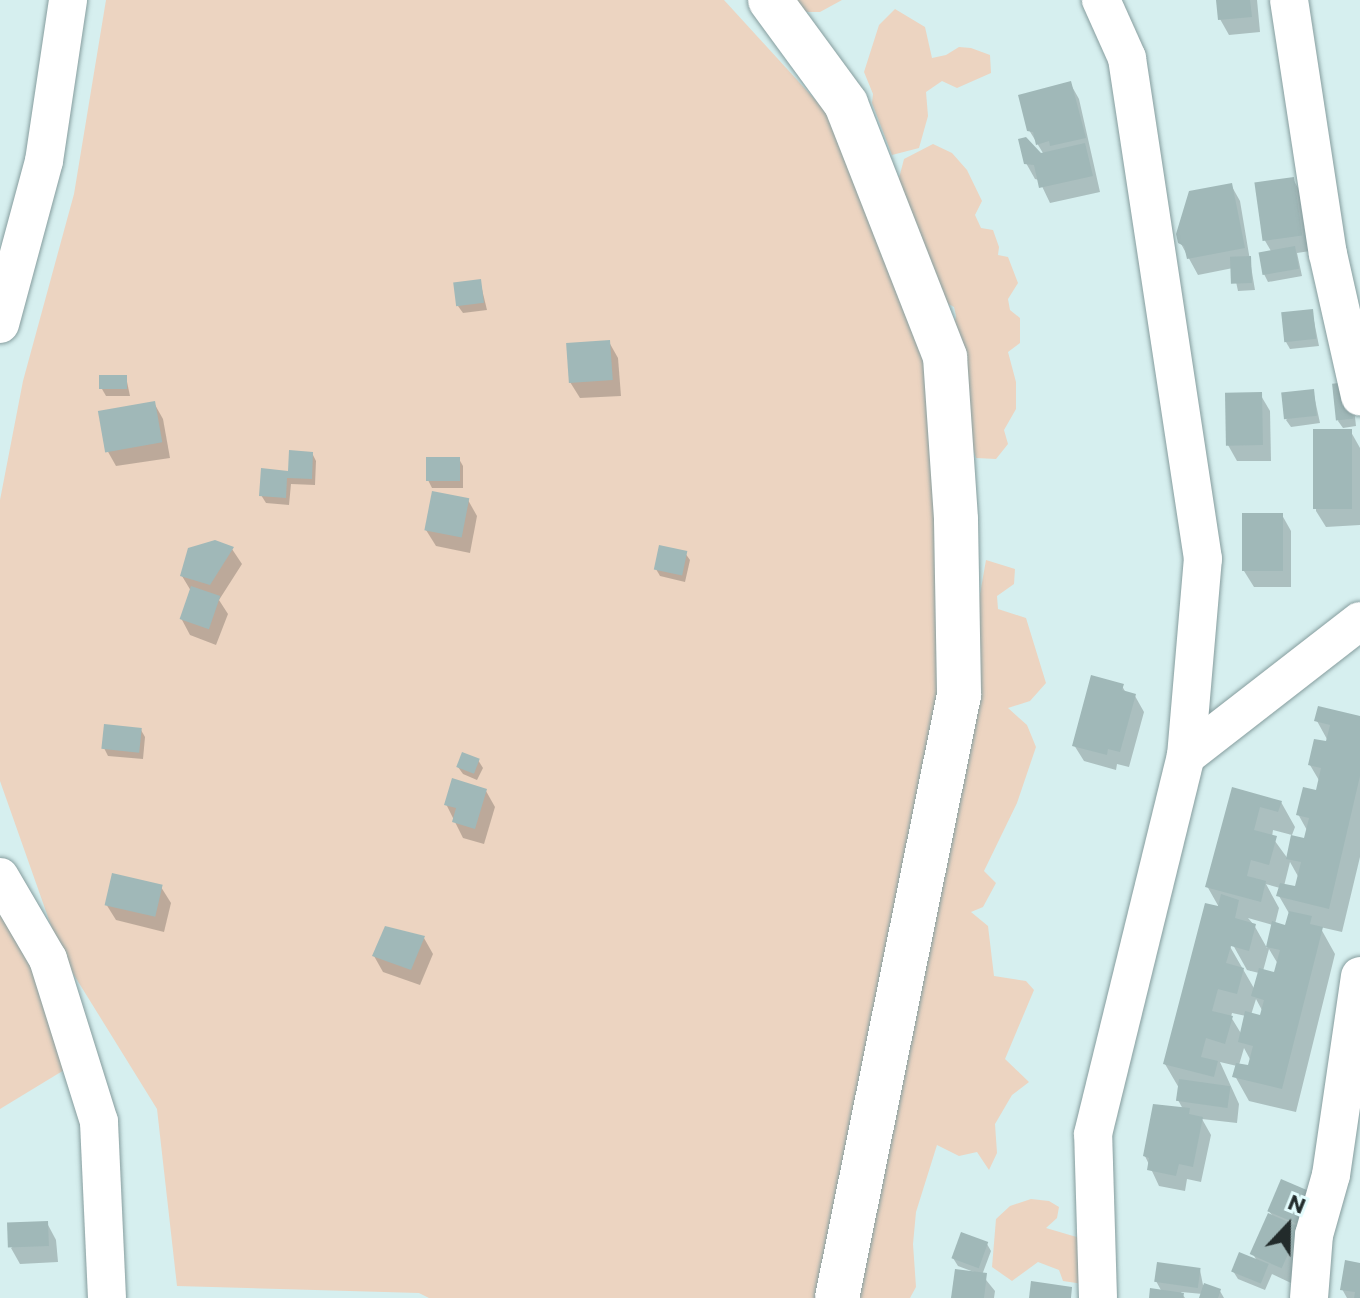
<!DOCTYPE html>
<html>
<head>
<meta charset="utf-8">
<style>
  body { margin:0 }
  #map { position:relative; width:1360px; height:1298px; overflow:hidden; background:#d6efef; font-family:Commissioner,sans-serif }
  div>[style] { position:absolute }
  .green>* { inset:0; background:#ecd4c1 }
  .shadow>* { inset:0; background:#0003 }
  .building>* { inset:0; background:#a0b8b8; transform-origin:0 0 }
  .roads { filter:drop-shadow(0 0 2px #869d9e) drop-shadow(0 0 2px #869d9e) }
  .minor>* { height:38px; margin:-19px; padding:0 19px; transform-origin:19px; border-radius:19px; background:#fff }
  .highway>* { height:44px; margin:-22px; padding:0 22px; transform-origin:22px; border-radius:22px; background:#fff }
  span { translate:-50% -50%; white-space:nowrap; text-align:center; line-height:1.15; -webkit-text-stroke:6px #e3fcfd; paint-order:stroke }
  .north { position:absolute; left:1248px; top:1186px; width:80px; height:80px; -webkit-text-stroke:6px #e3fcfd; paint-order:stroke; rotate:22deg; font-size:22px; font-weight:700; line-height:32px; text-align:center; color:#222b2b }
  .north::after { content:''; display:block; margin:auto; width:28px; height:36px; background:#222b2b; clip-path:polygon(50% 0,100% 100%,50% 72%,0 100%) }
</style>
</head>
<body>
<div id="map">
  <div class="green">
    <div style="clip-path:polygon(106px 0,724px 0,830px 116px,938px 367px,951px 692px,822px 1294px,816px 1298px,429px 1298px,419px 1293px,177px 1286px,157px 1109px,61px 954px,0 781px,0 500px,23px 381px,74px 194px)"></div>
    <div style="clip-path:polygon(790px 0,842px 0,820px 12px,807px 12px)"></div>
    <div style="clip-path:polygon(895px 9px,925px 27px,932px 58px,946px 55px,959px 47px,971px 48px,990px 55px,991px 73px,957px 88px,942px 81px,926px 92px,928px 116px,919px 148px,892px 155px,872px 103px,873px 94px,864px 72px,879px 25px)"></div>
    <div style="clip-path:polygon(933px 144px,952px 153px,967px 170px,982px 201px,975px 215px,981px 228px,993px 230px,999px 247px,998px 255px,1008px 257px,1018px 283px,1008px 299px,1010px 310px,1020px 318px,1020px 343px,1008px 352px,1016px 382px,1016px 409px,1004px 430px,1008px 444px,996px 459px,976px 458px,963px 418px,949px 352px,956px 316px,954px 307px,943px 301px,917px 252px,917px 225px,902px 211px,897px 186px,904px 159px)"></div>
    <div style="clip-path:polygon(986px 560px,1015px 569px,1014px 584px,997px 596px,998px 609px,1026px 618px,1046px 683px,1030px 701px,1008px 708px,1027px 725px,1036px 747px,1017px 803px,984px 871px,996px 883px,983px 907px,971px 912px,988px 926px,994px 976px,1026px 981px,1034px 990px,1005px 1059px,1029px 1082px,1012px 1095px,995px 1124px,997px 1153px,989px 1170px,977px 1152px,959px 1156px,937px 1145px,916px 1212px,913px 1244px,916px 1287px,910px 1298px,847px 1298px,916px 1018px,926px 961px,925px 906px)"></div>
    <div style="clip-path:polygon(7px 910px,74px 1064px,0 1109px,0 911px)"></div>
    <div style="clip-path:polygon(1031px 1199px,1049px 1201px,1059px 1207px,1057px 1218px,1046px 1228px,1080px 1238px,1083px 1284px,1063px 1281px,1059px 1270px,1038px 1262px,1012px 1281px,992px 1267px,996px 1219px,1010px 1206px)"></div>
  </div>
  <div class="shadow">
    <div style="clip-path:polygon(1218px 0,1257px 0,1260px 32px,1229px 35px,1220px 19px)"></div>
    <div style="clip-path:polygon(1070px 83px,1079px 99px,1100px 192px,1050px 203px,1039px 180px,1035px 179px,1026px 163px,1046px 158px,1029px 130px)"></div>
    <div style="clip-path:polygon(1293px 179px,1302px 195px,1310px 251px,1297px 253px,1302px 276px,1268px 282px,1264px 274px,1271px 251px,1264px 239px)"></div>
    <div style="clip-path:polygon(1231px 185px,1240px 201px,1255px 290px,1238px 291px,1233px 268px,1198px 275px,1180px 242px)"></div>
    <div style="clip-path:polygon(480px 281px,487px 310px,463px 313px,458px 306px)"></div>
    <div style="clip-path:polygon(1312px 311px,1319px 346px,1290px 349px,1286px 342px)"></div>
    <div style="clip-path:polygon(609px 342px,618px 358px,621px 396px,580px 398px,570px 382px)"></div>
    <div style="clip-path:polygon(126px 377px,130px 396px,106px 396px,102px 389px)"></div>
    <div style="clip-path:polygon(1313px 391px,1320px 423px,1291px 427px,1286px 420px)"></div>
    <div style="clip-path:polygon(1352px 391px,1356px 426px,1343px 428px,1338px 421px)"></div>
    <div style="clip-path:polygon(1260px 394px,1270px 411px,1271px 461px,1237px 461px,1228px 445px)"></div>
    <div style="clip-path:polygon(154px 403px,163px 419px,170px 458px,116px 466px,107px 450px)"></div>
    <div style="clip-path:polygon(1351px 432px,1360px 448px,1360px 525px,1326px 527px,1316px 511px,1315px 433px)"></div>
    <div style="clip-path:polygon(312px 453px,316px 461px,315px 485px,291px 484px,289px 505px,266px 503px,261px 495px)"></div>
    <div style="clip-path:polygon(459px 459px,463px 466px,463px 488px,432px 488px,428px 480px)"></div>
    <div style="clip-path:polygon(468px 500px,477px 516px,470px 553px,436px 546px,426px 530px)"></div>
    <div style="clip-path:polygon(1282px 515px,1291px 531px,1291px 587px,1254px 587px,1244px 571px)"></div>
    <div style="clip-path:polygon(232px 549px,242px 564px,219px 600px,228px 614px,216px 645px,190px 635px,181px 618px,191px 591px,182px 576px)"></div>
    <div style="clip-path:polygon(685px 553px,690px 560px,685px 582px,660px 576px,656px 569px)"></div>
    <div style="clip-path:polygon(1122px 686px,1126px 693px,1135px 696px,1144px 712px,1129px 767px,1117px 764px,1116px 770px,1084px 761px,1074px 745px)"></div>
    <div style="clip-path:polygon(evenodd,1360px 718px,1360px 857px,1342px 932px,1320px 927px,1335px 954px,1296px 1112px,1249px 1101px,1235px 1076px,1237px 1066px,1220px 1062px,1239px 1104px,1237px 1123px,1202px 1119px,1211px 1135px,1201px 1182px,1187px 1179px,1185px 1191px,1159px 1186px,1145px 1156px,1183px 1109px,1178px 1100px,1179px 1088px,1165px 1064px,1220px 909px,1207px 886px,1233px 789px,1281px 802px,1295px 827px,1292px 835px,1273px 830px,1272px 837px,1288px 859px,1306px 840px,1308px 832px,1298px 814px,1317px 792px,1320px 782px,1310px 765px,1328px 741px,1317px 721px,1360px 718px,1290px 862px,1299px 878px,1296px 889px,1284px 886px,1290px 862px,1360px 718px,1266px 884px,1280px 888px,1279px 896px,1290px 915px,1287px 927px,1275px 924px,1279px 908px,1266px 884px,1360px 718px,1248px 918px,1273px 925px,1267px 948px,1254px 925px,1248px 918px,1360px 718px,1228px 936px,1247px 970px,1259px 973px,1255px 990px,1225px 938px,1228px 936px,1360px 718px,1269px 949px,1278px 964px,1276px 974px,1263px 971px,1269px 949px,1360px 718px,1256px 999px,1263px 1012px,1262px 1017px,1251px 1015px,1256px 999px,1360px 718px,1232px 1013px,1246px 1016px,1242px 1035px,1231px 1017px,1232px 1013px,1360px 718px,1244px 1048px,1251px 1061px,1250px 1068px,1239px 1065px,1244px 1048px)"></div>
    <div style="clip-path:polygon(141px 730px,145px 737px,143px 759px,108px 756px,104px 748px)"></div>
    <div style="clip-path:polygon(478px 760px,483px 768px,477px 780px,463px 774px,458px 767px)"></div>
    <div style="clip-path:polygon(486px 791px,495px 807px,484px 844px,463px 838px,446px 804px)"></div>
    <div style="clip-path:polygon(161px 887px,171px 903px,164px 932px,116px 920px,106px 904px)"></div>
    <div style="clip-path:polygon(424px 938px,433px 954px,420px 985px,383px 972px,374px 956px)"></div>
    <div style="clip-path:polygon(1309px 1194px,1291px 1283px,1272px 1274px,1265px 1290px,1238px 1279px,1233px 1271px,1257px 1261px,1253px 1254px,1274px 1218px,1269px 1211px)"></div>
    <div style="clip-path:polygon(47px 1223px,56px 1240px,58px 1262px,20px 1264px,11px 1248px)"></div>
    <div style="clip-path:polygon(987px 1244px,991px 1251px,982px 1275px,995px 1291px,994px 1298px,953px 1298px,974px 1272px,958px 1266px,953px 1258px)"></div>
    <div style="clip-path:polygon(1360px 1265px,1360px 1298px,1347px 1298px,1342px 1289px)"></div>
    <div style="clip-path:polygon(1200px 1270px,1203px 1285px,1220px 1291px,1224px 1298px,1202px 1298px,1203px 1294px,1181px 1292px,1185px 1298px,1151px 1298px,1162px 1292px,1156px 1281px)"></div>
  </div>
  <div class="building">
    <div style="clip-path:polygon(1216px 0,1250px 0,1252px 17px,1218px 20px)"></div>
    <div style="clip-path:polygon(1071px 81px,1086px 138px,1050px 146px,1049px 141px,1036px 145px,1033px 132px,1027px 131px,1018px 95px)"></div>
    <div style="clip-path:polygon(1026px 137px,1041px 153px,1085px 143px,1093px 176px,1039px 188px,1034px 165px,1024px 164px,1018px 139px)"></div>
    <div style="left:1294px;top:177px;width:59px;height:40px;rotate:82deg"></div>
    <div style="clip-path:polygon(1232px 183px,1245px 248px,1187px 259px,1184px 246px,1178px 243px,1176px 234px,1189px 191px)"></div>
    <div style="left:1295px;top:246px;width:23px;height:37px;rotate:80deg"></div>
    <div style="left:1251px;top:256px;width:27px;height:21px;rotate:88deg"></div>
    <div style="left:481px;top:279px;width:24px;height:28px;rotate:83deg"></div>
    <div style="left:1313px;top:309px;width:30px;height:32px;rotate:84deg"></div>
    <div style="left:610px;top:340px;width:40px;height:44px;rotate:86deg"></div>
    <div style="left:99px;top:375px;width:28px;height:14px"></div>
    <div style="left:1349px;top:382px;width:37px;height:17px;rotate:84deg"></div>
    <div style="left:1314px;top:389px;width:27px;height:33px;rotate:84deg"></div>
    <div style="left:1262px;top:392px;width:53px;height:37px;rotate:89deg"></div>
    <div style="left:155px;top:401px;width:42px;height:58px;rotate:80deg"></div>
    <div style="left:1352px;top:429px;width:80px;height:39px;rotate:90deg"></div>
    <div style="clip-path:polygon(289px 450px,313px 452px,312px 479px,287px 478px,286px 498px,259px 496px,261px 468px,288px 471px)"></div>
    <div style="left:426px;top:457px;width:34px;height:24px"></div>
    <div style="left:432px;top:491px;width:38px;height:40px;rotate:11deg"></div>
    <div style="left:1242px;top:513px;width:41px;height:58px"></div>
    <div style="clip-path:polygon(215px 540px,234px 547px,210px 585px,180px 576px,188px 548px)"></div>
    <div style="left:659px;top:545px;width:29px;height:25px;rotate:12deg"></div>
    <div style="left:191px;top:586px;width:31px;height:35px;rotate:19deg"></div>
    <div style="clip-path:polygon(1091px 675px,1124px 684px,1122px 690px,1136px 694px,1120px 752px,1108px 749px,1107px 755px,1072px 746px)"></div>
    <div style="clip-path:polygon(1318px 706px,1360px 716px,1360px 776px,1329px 909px,1276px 896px,1280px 883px,1295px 886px,1301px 862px,1286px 859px,1291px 835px,1304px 838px,1309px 818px,1296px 815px,1303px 787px,1316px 790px,1321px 768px,1308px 765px,1314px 739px,1326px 741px,1330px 725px,1314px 721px)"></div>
    <div style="left:104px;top:724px;width:38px;height:25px;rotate:6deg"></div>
    <div style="left:462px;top:752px;width:19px;height:16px;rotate:21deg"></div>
    <div style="clip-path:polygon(452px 778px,487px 789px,475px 829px,452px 822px,456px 808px,444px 805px)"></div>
    <div style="clip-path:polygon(1232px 787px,1282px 801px,1278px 812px,1260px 807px,1254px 830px,1277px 836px,1269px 865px,1251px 860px,1247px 876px,1266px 881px,1261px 902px,1205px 887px)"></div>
    <div style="left:112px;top:873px;width:52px;height:33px;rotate:13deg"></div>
    <div style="clip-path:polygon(1221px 894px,1239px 900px,1235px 918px,1256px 924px,1249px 951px,1231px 946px,1226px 963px,1244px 968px,1237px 994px,1218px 989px,1212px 1011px,1233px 1016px,1225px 1044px,1206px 1038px,1201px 1057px,1218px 1061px,1214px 1077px,1163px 1064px,1205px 903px,1218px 906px)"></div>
    <div style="clip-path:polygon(1289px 911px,1312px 916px,1310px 924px,1323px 927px,1282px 1089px,1232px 1077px,1236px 1063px,1248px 1065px,1253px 1046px,1238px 1042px,1245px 1011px,1260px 1015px,1264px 1000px,1251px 996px,1259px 968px,1274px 972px,1280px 950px,1266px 947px,1272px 921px,1285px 925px)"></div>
    <div style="clip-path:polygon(385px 926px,425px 936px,411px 970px,372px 956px)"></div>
    <div style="left:1179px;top:1079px;width:52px;height:22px;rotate:8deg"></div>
    <div style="clip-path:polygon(1153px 1104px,1190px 1108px,1189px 1114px,1203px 1117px,1193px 1167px,1179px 1164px,1176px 1176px,1147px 1170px,1149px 1158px,1143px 1156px)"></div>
    <div style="left:1281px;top:1179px;width:33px;height:35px;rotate:23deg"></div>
    <div style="left:1268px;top:1213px;width:35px;height:45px;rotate:24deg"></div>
    <div style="left:48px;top:1221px;width:25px;height:41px;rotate:88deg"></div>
    <div style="left:961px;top:1232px;width:29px;height:28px;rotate:20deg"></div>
    <div style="left:1239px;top:1252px;width:32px;height:21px;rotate:22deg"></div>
    <div style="clip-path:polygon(1345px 1260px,1360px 1263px,1360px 1298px,1354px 1298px,1355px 1292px,1340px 1290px)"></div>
    <div style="left:1157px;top:1262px;width:44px;height:20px;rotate:8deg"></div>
    <div style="clip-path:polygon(955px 1269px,987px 1273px,984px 1298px,951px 1298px)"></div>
    <div style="clip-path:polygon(1031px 1281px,1072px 1287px,1071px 1298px,1029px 1298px)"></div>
    <div style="clip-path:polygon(1204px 1283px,1221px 1289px,1218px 1298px,1199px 1298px)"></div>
    <div style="clip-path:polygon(1150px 1288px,1184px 1293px,1183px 1298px,1149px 1298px)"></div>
  </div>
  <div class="roads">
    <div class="minor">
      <div style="left:1289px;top:0;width:257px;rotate:81.3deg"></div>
      <div style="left:1328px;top:254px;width:146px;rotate:77.3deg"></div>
      <div style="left:0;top:324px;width:169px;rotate:-74.9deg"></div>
      <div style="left:44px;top:161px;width:163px;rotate:-81.5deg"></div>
      <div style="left:1186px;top:756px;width:220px;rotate:-37.8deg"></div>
      <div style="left:0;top:877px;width:95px;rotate:59.7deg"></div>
      <div style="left:48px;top:959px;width:171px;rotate:72.6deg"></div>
      <div style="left:99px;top:1122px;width:176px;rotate:87.4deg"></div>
      <div style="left:1098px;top:1298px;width:164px;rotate:-91.7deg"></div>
      <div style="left:1093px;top:1134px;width:389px;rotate:-76.2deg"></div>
      <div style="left:1186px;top:756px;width:198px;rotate:-85.1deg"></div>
      <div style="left:1203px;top:559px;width:507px;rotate:-98.63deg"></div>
      <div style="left:1127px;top:58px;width:64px;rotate:-114.1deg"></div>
      <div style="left:1309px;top:1298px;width:63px;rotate:-85.5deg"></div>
      <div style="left:1314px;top:1235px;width:62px;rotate:-74.2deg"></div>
      <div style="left:1331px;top:1175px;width:201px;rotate:-81.7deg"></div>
    </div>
    <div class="highway">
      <div style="left:770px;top:0;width:129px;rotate:53.8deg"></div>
      <div style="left:846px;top:104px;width:272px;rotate:68.6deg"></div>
      <div style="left:945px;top:357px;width:163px;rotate:86.1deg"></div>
      <div style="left:956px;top:520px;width:175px;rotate:89deg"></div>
      <div style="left:959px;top:695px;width:615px;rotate:101.44deg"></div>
    </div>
  </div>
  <div class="north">N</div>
</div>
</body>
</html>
